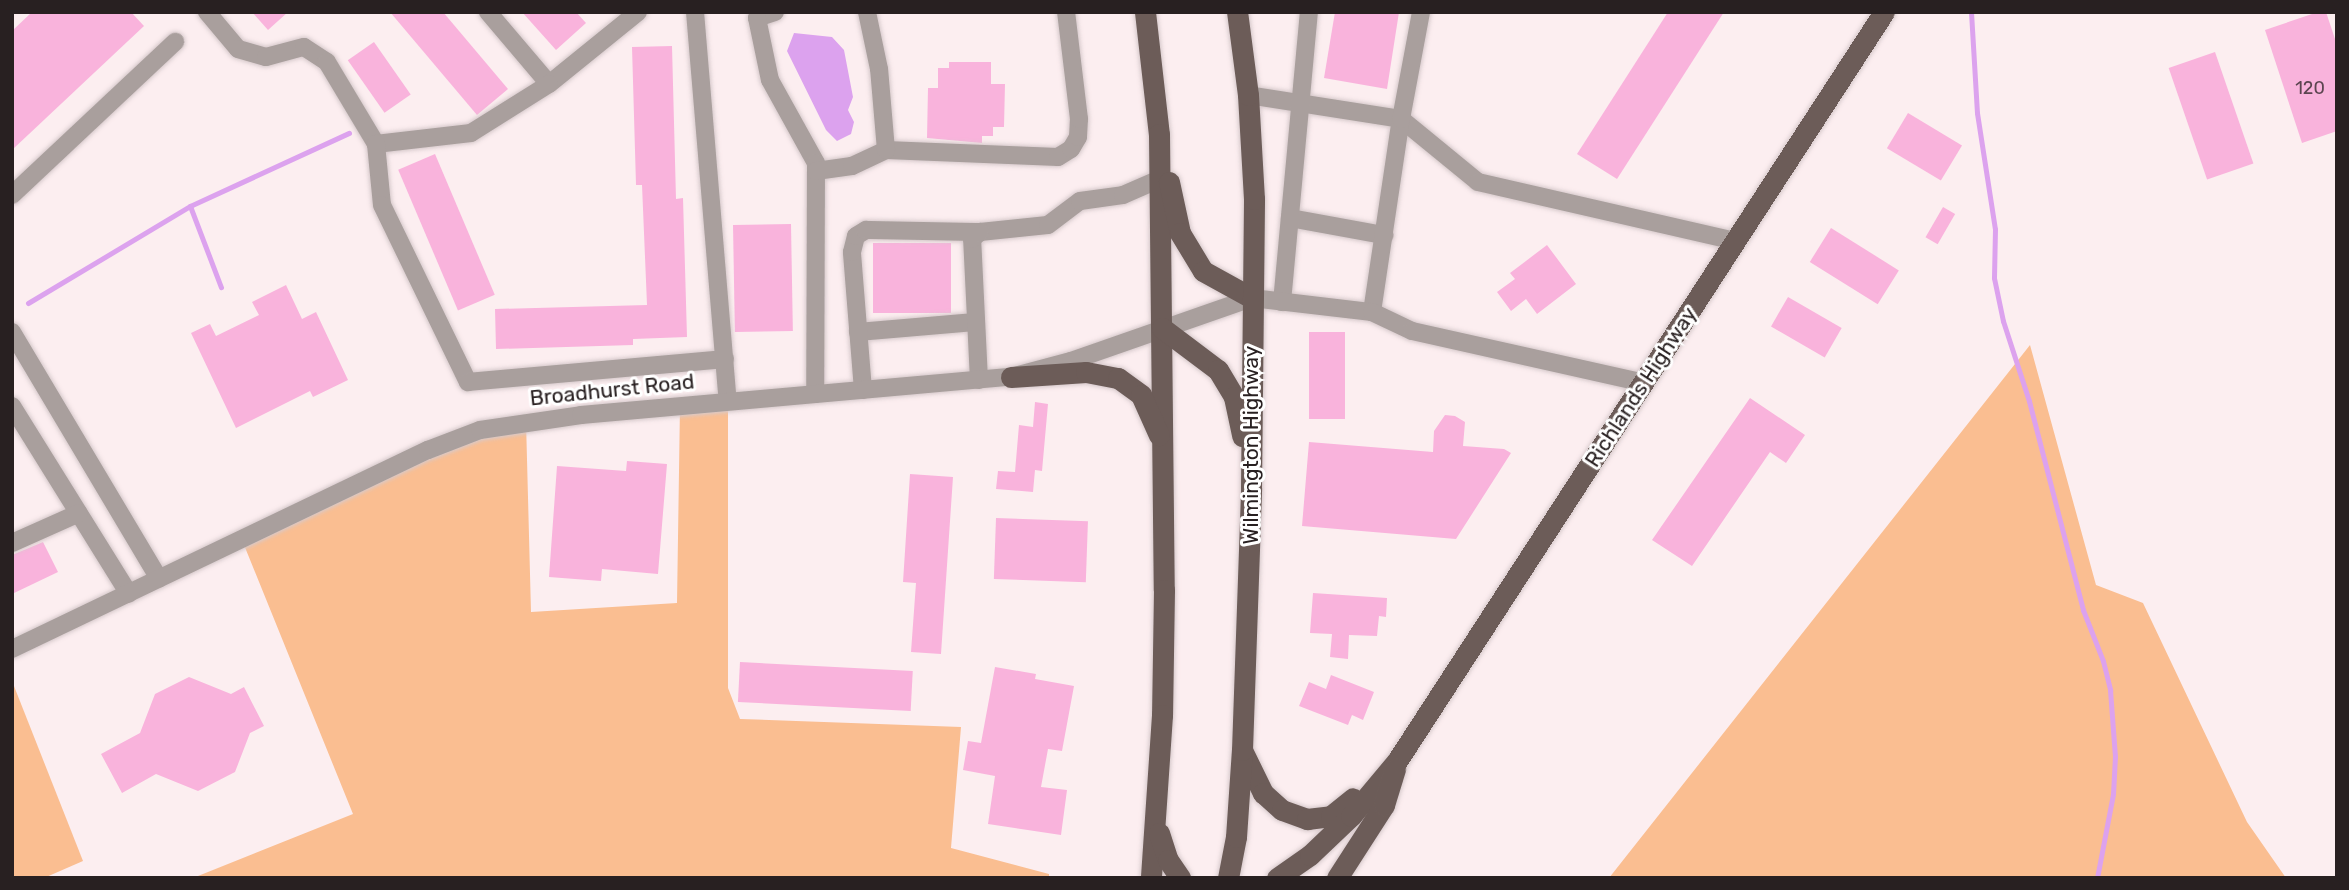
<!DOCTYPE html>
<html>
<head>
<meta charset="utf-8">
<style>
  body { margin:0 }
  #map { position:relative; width:2349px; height:890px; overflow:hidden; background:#fceef0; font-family:Rubik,sans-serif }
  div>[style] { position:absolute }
  .green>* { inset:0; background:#fabe91 }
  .water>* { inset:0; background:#dca2ee }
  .stream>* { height:5px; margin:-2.5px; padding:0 2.5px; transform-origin:2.5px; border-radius:2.5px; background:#dca2ee }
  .building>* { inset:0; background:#f9b3dc; transform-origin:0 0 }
  .roads { filter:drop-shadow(0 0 2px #d6c9cb) drop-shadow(0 0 2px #d6c9cb) }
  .minor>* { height:18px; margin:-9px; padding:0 9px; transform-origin:9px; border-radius:9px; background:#a99f9d }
  .major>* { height:21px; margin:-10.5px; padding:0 10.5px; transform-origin:10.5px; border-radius:10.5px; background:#6c5c58 }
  span { translate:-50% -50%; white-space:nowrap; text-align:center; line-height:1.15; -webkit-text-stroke:6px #fff; paint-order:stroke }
  .number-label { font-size:18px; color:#5c4550 }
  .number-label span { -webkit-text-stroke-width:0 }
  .street-label { font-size:21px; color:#282021 }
  .frame { position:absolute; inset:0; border:14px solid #282021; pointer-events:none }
</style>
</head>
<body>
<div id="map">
  <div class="green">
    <div style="clip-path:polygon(2030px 345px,2096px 585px,2143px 603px,2247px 822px,2286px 878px,1609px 878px)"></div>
    <div style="clip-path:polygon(728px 401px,728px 688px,740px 719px,961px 727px,951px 848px,1049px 874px,1049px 878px,193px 878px,353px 814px,242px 540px,432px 449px,526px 421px,531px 612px,677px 603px,680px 405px)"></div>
    <div style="clip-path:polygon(12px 681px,83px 861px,44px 878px,12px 878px)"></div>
  </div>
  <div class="water">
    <div style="clip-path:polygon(794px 33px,832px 37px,844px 50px,853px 97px,848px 110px,854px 122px,851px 134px,837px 141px,826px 130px,787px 51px)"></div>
  </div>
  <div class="stream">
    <div style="left:1971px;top:12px;width:101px;rotate:86.6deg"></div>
    <div style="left:1977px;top:113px;width:117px;rotate:81.2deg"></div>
    <div style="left:1995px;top:229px;width:49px;rotate:91.2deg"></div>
    <div style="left:1994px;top:278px;width:44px;rotate:78.2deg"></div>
    <div style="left:2003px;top:321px;width:84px;rotate:72deg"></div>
    <div style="left:2029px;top:401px;width:216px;rotate:75.5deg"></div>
    <div style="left:2083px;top:610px;width:55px;rotate:68.6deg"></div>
    <div style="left:2103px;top:661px;width:30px;rotate:76deg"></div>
    <div style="left:2110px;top:690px;width:66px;rotate:85.7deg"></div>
    <div style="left:2115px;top:756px;width:38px;rotate:93deg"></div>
    <div style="left:2113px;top:794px;width:86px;rotate:100.8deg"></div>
    <div style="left:190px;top:206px;width:87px;rotate:69.1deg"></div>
    <div style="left:28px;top:303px;width:189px;rotate:-30.9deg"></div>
    <div style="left:190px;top:206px;width:175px;rotate:-24.7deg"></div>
  </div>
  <div class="building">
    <div style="clip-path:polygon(32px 12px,131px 12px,144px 26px,12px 150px,12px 31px)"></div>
    <div style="clip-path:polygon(252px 12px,288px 12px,268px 30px)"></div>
    <div style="clip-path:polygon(390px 12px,443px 12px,508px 89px,477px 115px)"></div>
    <div style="clip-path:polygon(522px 12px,576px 12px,586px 23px,556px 50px)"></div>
    <div style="clip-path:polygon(1335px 12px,1399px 12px,1387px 89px,1324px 78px)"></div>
    <div style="clip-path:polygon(1668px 12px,1724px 12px,1617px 179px,1577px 154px)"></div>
    <div style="clip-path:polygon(2318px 12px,2326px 12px,2337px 45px,2337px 131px,2302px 143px,2265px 30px)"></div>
    <div style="left:374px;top:42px;width:64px;height:32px;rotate:55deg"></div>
    <div style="clip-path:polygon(672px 46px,676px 199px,683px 198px,687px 337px,633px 339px,633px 345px,496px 349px,495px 309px,647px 305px,642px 185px,636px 185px,632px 47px)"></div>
    <div style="left:2215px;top:52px;width:118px;height:49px;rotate:71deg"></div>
    <div style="clip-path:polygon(949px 62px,991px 62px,991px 84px,1005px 84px,1004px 127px,993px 127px,993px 136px,982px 136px,982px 143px,927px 138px,928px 88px,938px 88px,938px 68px,949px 68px)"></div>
    <div style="left:1908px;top:113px;width:63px;height:41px;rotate:31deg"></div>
    <div style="left:435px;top:154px;width:153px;height:40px;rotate:67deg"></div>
    <div style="left:1943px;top:207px;width:14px;height:35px;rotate:30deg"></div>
    <div style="left:791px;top:224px;width:107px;height:58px;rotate:89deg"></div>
    <div style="left:1831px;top:228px;width:80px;height:40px;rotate:32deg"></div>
    <div style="left:951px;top:243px;width:70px;height:78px;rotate:90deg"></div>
    <div style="clip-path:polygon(1547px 245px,1576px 284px,1537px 314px,1526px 299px,1511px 311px,1497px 292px,1515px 279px,1510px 273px)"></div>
    <div style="clip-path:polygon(286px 285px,302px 319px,316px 312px,348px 380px,313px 397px,310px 391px,236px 428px,191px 333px,210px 324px,216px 336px,259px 315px,252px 302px)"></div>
    <div style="left:1788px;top:297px;width:62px;height:34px;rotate:30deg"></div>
    <div style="left:1309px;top:332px;width:36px;height:87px"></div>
    <div style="clip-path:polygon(1750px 398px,1805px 435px,1786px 463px,1770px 452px,1692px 566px,1652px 540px)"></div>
    <div style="clip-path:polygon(1035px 402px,1048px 404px,1042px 471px,1035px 470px,1033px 492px,996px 489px,998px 471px,1015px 472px,1019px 425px,1033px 427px)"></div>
    <div style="clip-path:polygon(1445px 415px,1455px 416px,1465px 422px,1463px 446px,1504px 449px,1511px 453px,1456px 539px,1302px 526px,1309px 442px,1433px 452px,1434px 431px)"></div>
    <div style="clip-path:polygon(627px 461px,667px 464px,658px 574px,602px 569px,601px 581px,549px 577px,557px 466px,626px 471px)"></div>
    <div style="clip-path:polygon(910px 474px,953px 477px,941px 654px,911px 652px,916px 583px,903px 582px)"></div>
    <div style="left:996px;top:518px;width:92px;height:61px;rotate:2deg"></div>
    <div style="clip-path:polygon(43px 542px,58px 572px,12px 594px,12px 555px)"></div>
    <div style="clip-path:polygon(1313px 593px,1387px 598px,1386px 617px,1379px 616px,1377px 636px,1349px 635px,1348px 659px,1330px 657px,1332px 634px,1310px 633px)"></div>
    <div style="left:740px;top:662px;width:173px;height:40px;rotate:3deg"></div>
    <div style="clip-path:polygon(995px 667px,1036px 674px,1035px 679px,1074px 686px,1062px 751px,1048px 749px,1041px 787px,1067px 790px,1061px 835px,988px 824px,995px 776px,963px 770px,968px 741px,981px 743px)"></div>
    <div style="clip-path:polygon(1331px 675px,1374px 692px,1363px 720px,1352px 715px,1348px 725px,1299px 706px,1309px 682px,1326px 689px)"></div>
    <div style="clip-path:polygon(189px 677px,231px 694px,244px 687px,264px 726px,250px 733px,235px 772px,198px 791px,156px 774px,122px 793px,101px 754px,140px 733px,155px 694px)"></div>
  </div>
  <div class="roads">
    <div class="minor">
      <div style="left:207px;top:12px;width:48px;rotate:50deg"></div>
      <div style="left:238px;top:49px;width:29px;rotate:16deg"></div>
      <div style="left:266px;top:57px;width:39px;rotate:-15deg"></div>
      <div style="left:304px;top:47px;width:27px;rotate:33deg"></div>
      <div style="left:327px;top:62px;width:96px;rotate:59.1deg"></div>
      <div style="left:488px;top:12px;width:94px;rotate:49.7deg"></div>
      <div style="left:638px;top:12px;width:114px;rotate:141deg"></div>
      <div style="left:549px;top:84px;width:92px;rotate:147.9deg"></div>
      <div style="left:471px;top:133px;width:96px;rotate:173.4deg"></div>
      <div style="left:376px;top:144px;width:61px;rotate:84.4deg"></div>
      <div style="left:382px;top:205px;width:197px;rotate:64.1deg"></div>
      <div style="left:468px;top:382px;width:258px;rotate:-5.1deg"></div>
      <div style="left:695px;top:12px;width:390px;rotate:85.2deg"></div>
      <div style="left:775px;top:12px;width:19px;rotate:162deg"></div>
      <div style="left:757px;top:18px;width:63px;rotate:78.2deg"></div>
      <div style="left:770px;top:80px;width:95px;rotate:61deg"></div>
      <div style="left:816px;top:163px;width:231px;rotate:90.2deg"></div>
      <div style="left:1248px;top:95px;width:155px;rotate:8.9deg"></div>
      <div style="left:1401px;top:119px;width:99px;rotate:39.3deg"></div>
      <div style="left:1478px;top:182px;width:265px;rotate:12.9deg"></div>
      <div style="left:886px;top:150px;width:172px;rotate:2.3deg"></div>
      <div style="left:1058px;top:157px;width:15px;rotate:-32deg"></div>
      <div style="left:1071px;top:149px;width:14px;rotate:-60deg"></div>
      <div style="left:1078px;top:137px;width:18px;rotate:-87deg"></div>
      <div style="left:1079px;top:119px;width:108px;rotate:-96.9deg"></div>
      <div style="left:816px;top:171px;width:36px;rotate:-8deg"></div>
      <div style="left:852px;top:166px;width:38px;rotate:-25deg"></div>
      <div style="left:886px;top:150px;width:81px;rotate:-94.9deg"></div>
      <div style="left:879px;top:69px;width:58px;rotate:-101.9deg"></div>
      <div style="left:12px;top:195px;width:224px;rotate:-43.2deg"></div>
      <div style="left:1290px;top:218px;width:96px;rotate:10.3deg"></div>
      <div style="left:1282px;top:302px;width:291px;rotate:-84.7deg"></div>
      <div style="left:1372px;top:312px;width:195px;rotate:-81.5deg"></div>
      <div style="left:1401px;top:119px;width:109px;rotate:-79.4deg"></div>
      <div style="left:12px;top:332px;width:287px;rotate:59.2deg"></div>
      <div style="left:858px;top:332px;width:117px;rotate:-4.9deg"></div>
      <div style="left:979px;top:380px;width:141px;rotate:-92.8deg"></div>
      <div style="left:972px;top:239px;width:11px;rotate:-41deg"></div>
      <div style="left:980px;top:232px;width:68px;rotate:-5.9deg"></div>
      <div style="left:1048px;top:225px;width:40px;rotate:-37deg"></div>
      <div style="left:1080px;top:201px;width:43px;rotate:-7.9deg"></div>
      <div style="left:1123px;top:195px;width:40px;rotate:-23.4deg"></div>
      <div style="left:863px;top:390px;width:138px;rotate:-94.6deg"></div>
      <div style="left:852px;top:252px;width:16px;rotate:-76deg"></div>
      <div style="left:856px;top:236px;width:12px;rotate:-31deg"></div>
      <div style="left:866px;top:230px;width:114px;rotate:1deg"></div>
      <div style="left:12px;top:406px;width:221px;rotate:58.1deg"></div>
      <div style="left:12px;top:543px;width:73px;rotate:-24.1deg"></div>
      <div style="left:12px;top:649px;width:461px;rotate:-25.6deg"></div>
      <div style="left:428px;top:450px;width:56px;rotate:-21deg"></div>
      <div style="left:480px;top:430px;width:102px;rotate:-8.4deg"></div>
      <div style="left:581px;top:415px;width:432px;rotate:-5.1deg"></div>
      <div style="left:1011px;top:377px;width:62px;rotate:-14.9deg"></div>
      <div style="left:1071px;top:361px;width:192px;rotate:-19.2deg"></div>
      <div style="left:1252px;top:298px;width:121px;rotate:6.7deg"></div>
      <div style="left:1372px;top:312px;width:44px;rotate:25.4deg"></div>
      <div style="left:1412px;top:331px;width:238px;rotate:12.6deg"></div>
    </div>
    <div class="major">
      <div style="left:1145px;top:12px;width:123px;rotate:83.5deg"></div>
      <div style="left:1159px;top:134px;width:456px;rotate:89.4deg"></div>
      <div style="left:1164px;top:590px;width:125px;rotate:90.9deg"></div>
      <div style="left:1162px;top:715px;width:163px;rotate:93.9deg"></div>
      <div style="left:1169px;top:182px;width:52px;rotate:77.8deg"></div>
      <div style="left:1180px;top:233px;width:44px;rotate:58.8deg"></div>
      <div style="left:1203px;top:271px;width:56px;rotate:28.9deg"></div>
      <div style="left:1162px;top:328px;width:70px;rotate:36.9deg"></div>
      <div style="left:1218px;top:370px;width:31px;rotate:59deg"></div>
      <div style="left:1234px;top:397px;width:40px;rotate:78deg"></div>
      <div style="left:1011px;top:377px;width:75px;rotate:-3.8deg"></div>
      <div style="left:1086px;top:372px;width:33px;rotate:11deg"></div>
      <div style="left:1118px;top:378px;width:29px;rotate:36deg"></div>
      <div style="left:1141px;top:395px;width:44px;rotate:65.8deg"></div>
      <div style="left:1243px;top:752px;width:46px;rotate:64deg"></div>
      <div style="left:1263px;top:793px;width:25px;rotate:42deg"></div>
      <div style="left:1282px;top:810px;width:27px;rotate:20deg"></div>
      <div style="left:1307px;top:819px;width:24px;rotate:-7deg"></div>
      <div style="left:1331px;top:816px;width:28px;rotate:-39deg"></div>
      <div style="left:1159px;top:833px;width:28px;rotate:72deg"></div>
      <div style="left:1168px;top:860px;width:22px;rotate:56deg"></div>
      <div style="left:1228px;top:878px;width:42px;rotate:-79deg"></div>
      <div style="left:1236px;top:837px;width:87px;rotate:-86.1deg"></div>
      <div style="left:1242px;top:750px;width:262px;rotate:-88deg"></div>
      <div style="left:1251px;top:488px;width:289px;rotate:-89.4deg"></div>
      <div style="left:1254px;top:199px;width:104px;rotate:-93.3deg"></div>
      <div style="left:1248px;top:95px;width:84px;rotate:-97.5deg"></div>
      <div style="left:1277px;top:878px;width:40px;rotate:-34.9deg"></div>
      <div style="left:1310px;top:855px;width:57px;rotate:-43.6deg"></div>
      <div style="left:1351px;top:816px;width:72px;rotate:-50.1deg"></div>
      <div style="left:1397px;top:761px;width:893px;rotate:-56.97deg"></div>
      <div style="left:1337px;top:878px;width:87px;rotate:-57.2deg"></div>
      <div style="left:1384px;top:805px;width:38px;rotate:-73deg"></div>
    </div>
  </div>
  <div class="number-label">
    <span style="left:2310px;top:88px">120</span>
  </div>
  <div class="street-label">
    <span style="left:1641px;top:387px;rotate:-57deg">Richlands Highway</span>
    <span style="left:612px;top:390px;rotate:-6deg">Broadhurst Road</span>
    <span style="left:1251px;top:445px;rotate:-90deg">Wilmington Highway</span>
  </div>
  <div class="frame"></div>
</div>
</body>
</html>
